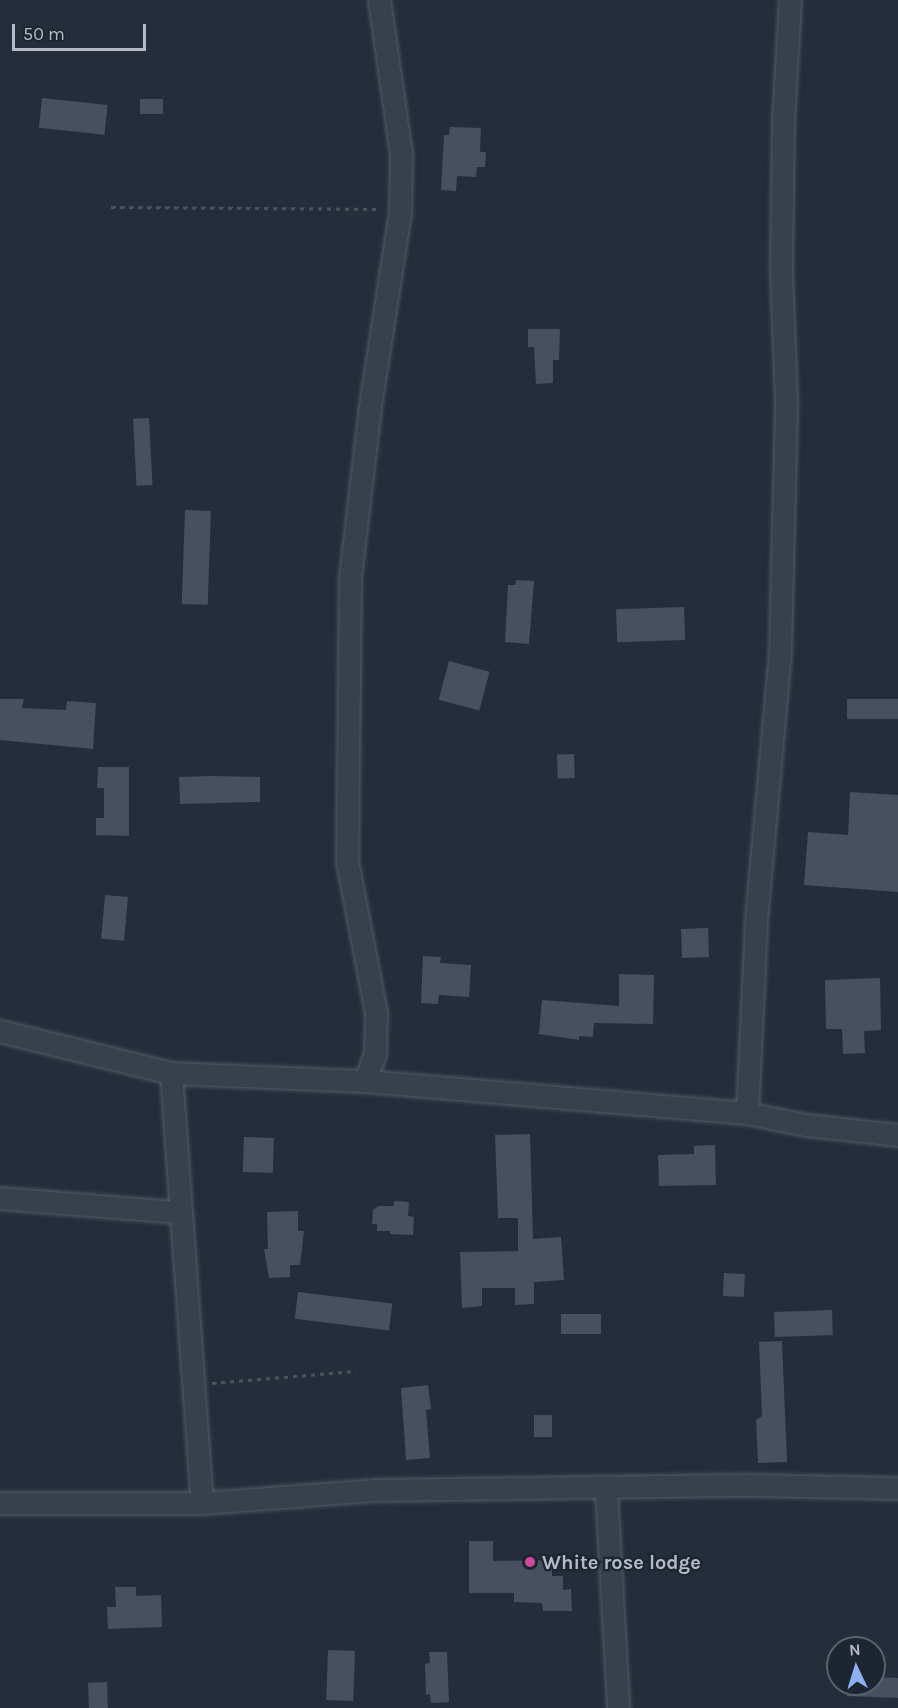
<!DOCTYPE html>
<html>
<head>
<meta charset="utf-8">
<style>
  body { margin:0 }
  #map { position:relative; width:898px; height:1708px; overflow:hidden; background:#252d3c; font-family:Karla,sans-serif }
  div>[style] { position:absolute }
  .building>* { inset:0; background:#465060; transform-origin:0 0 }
  .path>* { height:3px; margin-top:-1.5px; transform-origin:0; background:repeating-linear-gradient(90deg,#44565a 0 4.5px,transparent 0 9px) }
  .roads { filter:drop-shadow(0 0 2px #535b67) drop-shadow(0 0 2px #535b67) }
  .street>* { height:21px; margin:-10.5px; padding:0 10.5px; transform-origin:10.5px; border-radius:10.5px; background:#38404c }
  .dots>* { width:16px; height:16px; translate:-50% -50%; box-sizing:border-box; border:3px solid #1d2531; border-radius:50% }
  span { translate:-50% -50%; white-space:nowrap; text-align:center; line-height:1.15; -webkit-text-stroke:4.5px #1d2531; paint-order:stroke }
  .poi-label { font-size:20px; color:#b4bbc7; font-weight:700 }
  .left { translate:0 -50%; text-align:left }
  .north { position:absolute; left:826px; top:1636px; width:60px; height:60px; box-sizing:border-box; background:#1d2531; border:2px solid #59616d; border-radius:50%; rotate:356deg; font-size:16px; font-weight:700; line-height:24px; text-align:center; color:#b4bbc7 }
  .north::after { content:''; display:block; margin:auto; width:21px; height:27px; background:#8db0f3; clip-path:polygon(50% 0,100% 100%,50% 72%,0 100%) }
  .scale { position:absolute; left:12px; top:24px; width:134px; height:27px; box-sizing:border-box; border:3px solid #b4bbc7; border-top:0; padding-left:8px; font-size:18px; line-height:21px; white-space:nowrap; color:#b4bbc7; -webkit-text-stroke:4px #1d2531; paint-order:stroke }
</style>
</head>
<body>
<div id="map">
  <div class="building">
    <div style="left:42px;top:98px;width:66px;height:30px;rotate:6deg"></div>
    <div style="left:140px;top:99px;width:23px;height:15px"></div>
    <div style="clip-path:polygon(450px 127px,481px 128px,480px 152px,486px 152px,485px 167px,477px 167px,476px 177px,457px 176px,456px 191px,441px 190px,444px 135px,449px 135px)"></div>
    <div style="clip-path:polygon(528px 329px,560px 329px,559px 360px,553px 360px,553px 383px,536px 384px,534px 347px,528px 347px)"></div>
    <div style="left:149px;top:418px;width:67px;height:16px;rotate:87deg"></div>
    <div style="left:185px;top:510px;width:26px;height:94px;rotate:2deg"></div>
    <div style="clip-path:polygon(516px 580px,534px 581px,529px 644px,505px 642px,508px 585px,515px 585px)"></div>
    <div style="left:684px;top:607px;width:33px;height:68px;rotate:88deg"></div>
    <div style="left:449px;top:661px;width:42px;height:40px;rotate:15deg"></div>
    <div style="clip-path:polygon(0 699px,24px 699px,22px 708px,66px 710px,67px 701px,96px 703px,93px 749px,0 740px)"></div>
    <div style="left:847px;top:699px;width:51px;height:20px"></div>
    <div style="left:574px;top:754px;width:24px;height:17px;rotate:88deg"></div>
    <div style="clip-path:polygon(98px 767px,129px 767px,129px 836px,96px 835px,96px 818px,104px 818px,104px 788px,97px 788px)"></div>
    <div style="clip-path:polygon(213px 776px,260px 777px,260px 802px,180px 804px,179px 777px)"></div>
    <div style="clip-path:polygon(850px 792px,898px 795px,898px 892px,804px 885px,808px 832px,848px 835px)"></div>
    <div style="left:105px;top:895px;width:23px;height:44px;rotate:5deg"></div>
    <div style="left:708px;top:928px;width:29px;height:27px;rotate:88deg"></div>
    <div style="clip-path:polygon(423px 956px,441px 957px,440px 963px,471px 965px,469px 997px,439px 995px,438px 1004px,421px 1003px)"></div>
    <div style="clip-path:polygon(619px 974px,654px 975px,653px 1024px,594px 1023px,593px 1037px,579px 1036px,579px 1040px,539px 1034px,542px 1000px,619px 1006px)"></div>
    <div style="clip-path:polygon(880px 978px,881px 1030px,864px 1031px,865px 1053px,843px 1054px,842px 1029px,826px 1029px,825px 980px)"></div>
    <div style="clip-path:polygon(530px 1134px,533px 1239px,561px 1237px,564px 1280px,534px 1282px,534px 1304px,515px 1305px,515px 1288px,482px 1288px,482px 1306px,462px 1308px,460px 1252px,518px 1251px,518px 1218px,498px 1218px,495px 1135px)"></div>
    <div style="left:244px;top:1137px;width:30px;height:35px;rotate:2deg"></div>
    <div style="clip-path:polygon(715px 1145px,716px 1185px,659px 1186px,658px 1155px,694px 1154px,694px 1146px)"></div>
    <div style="clip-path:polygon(394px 1201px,409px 1202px,408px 1216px,414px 1217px,413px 1235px,390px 1234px,390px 1231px,377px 1231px,377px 1224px,372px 1224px,373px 1210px,379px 1206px,394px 1206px)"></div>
    <div style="clip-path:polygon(298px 1211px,298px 1231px,304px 1231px,300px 1265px,290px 1265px,290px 1277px,269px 1278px,264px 1249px,268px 1249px,267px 1212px)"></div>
    <div style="left:724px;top:1273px;width:21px;height:23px;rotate:3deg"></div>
    <div style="left:298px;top:1292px;width:95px;height:27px;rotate:7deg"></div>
    <div style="left:832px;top:1310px;width:25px;height:58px;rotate:88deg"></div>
    <div style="left:601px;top:1314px;width:20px;height:40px;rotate:90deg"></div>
    <div style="clip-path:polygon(782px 1341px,787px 1462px,758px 1463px,756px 1420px,762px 1416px,759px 1342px)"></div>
    <div style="clip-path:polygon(428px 1385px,431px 1409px,426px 1410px,430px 1458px,406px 1460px,401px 1388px)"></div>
    <div style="left:534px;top:1415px;width:18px;height:22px"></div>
    <div style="clip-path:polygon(469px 1541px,493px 1541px,493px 1561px,552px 1560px,552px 1576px,563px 1576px,563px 1590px,571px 1589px,572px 1611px,543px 1611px,542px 1603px,514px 1602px,514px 1593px,469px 1593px)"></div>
    <div style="clip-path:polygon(115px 1587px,136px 1587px,136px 1596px,161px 1595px,162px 1627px,108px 1629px,107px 1607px,116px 1607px)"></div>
    <div style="left:328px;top:1650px;width:27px;height:50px;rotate:2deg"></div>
    <div style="clip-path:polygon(429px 1652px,447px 1652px,449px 1702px,431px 1703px,430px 1694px,426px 1695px,425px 1664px,430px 1663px)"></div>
    <div style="clip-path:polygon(874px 1677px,898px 1678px,898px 1698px,847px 1696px,847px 1684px,874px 1684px)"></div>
    <div style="left:107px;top:1682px;width:26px;height:19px;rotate:88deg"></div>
  </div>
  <div class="path">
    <div style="left:111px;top:207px;width:269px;rotate:0.4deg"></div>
    <div style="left:212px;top:1383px;width:144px;rotate:-4.8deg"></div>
  </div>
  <div class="roads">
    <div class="street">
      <div style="left:0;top:1031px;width:176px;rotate:13.8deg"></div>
      <div style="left:171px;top:1073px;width:194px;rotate:2.4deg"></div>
      <div style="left:365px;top:1081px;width:383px;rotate:4.8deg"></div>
      <div style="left:747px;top:1113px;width:60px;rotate:11.5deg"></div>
      <div style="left:806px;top:1125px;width:93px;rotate:6.2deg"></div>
      <div style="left:171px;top:1073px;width:431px;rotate:85.9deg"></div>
      <div style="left:365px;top:1081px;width:30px;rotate:-70deg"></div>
      <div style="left:375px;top:1053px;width:40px;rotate:-88.6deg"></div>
      <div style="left:376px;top:1013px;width:155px;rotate:-100.8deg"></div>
      <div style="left:347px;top:861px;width:284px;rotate:-89.4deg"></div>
      <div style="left:350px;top:577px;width:172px;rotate:-83.3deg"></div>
      <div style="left:370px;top:406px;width:195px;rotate:-81.2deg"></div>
      <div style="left:400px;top:213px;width:59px;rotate:-89deg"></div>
      <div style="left:401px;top:154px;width:156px;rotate:-98.1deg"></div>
      <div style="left:747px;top:1113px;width:193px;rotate:-87.3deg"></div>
      <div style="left:756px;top:920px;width:271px;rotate:-84.9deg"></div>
      <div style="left:780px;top:650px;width:249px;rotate:-88.6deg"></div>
      <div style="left:786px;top:401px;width:132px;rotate:-92.2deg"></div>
      <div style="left:781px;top:269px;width:148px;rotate:-89.2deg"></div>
      <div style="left:783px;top:121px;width:121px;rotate:-86.7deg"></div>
      <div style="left:0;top:1198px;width:179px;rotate:4.5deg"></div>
      <div style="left:606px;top:1490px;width:218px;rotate:86.8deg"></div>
      <div style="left:0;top:1503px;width:202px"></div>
      <div style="left:202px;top:1503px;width:172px;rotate:-4.3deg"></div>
      <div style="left:374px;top:1490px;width:377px;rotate:-0.8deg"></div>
      <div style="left:751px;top:1485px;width:147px;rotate:1.2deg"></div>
    </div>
  </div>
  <div class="dots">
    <div style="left:530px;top:1562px;background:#d1479c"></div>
  </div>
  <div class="poi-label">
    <span class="left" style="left:542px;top:1562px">White rose lodge</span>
  </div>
  <div class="north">N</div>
  <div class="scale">50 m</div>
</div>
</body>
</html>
